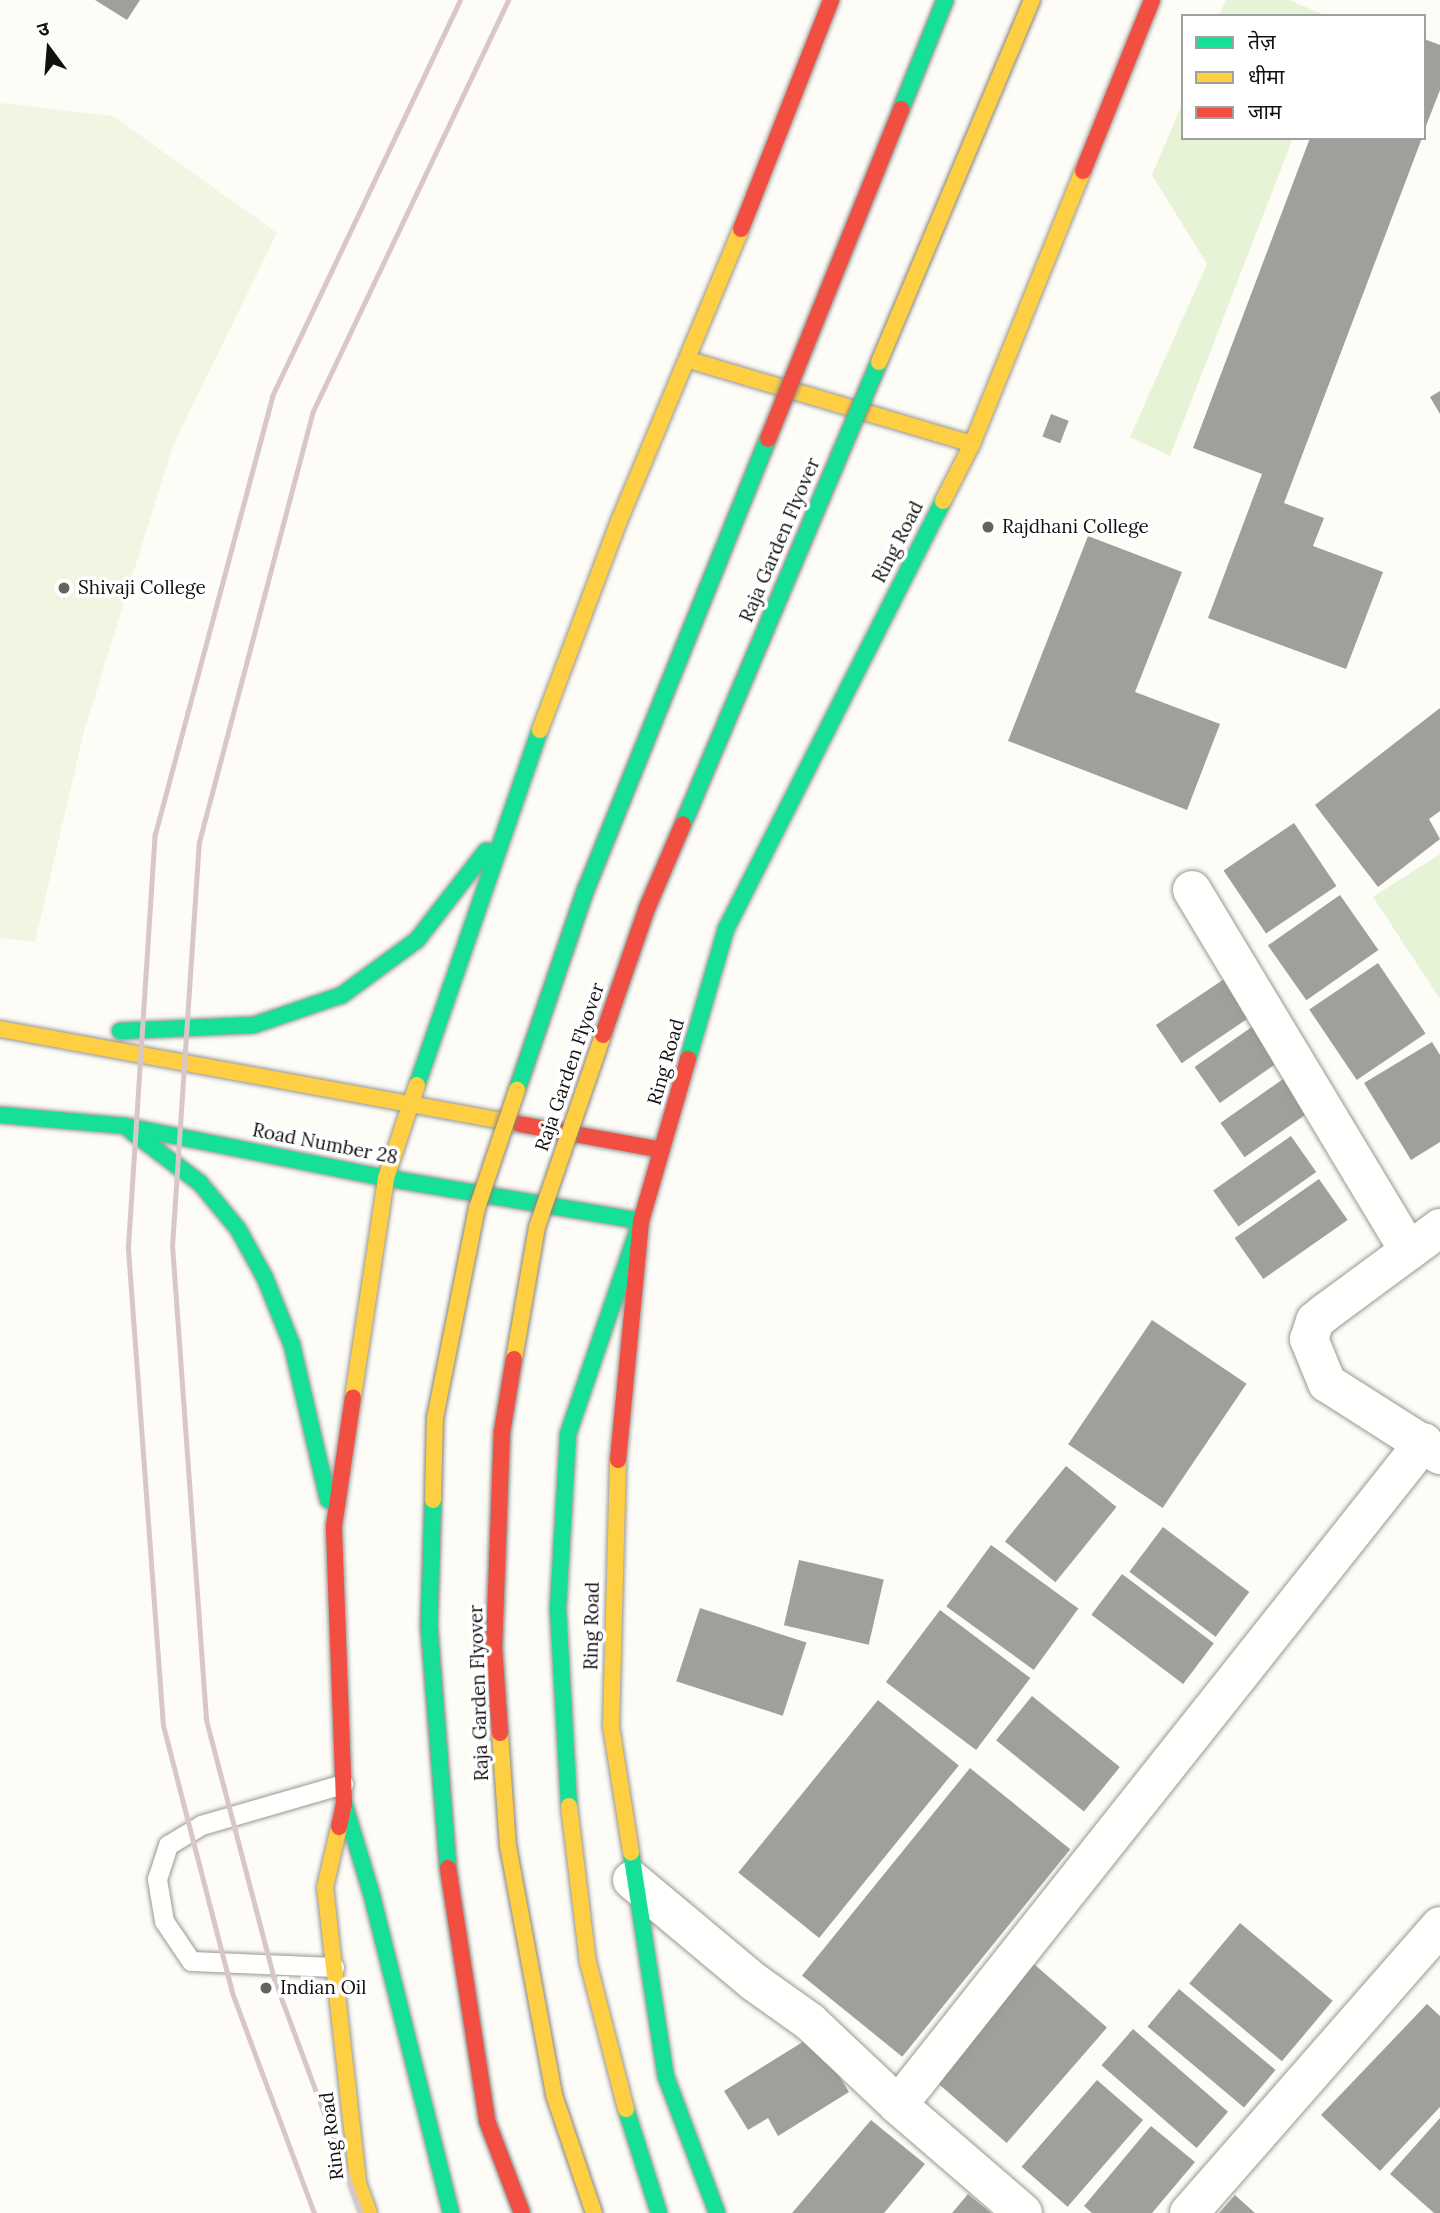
<!DOCTYPE html>
<html>
<head>
<meta charset="utf-8">
<style>
  body { margin:0 }
  #map { position:relative; width:1440px; height:2213px; overflow:hidden; background:#fdfcf7; font-family:Lora,"Noto Sans Devanagari",serif }
  div>[style] { position:absolute }
  .green>* { inset:0; background:#e7f3d7 }
  .pitch>* { inset:0; background:#f0f6e1 }
  .building>* { inset:0; background:#a19f9c; transform-origin:0 0 }
  .roads { filter:drop-shadow(0 0 2px #979795) drop-shadow(0 0 2px #979795) }
  .lane>* { height:19px; margin:-9.5px; padding:0 9.5px; transform-origin:9.5px; border-radius:9.5px; background:#fffffe }
  .street>* { height:38px; margin:-19px; padding:0 19px; transform-origin:19px; border-radius:19px; background:#fffffe }
  .fast>* { height:16px; margin:-8px; padding:0 8px; transform-origin:8px; border-radius:8px; background:#16e098 }
  .slow>* { height:16px; margin:-8px; padding:0 8px; transform-origin:8px; border-radius:8px; background:#ffcf43 }
  .jam>* { height:16px; margin:-8px; padding:0 8px; transform-origin:8px; border-radius:8px; background:#f24e42 }
  .rail>* { height:5px; margin:-2.5px; padding:0 2.5px; transform-origin:2.5px; border-radius:2.5px; background:#d9c6c7 }
  .bridges { filter:drop-shadow(0 0 2px #858482) drop-shadow(0 0 2px #858482) }
  .fast-bridge>* { height:16px; margin:-8px; padding:0 8px; transform-origin:8px; border-radius:8px; background:#16e098 }
  .slow-bridge>* { height:16px; margin:-8px; padding:0 8px; transform-origin:8px; border-radius:8px; background:#ffcf43 }
  .jam-bridge>* { height:16px; margin:-8px; padding:0 8px; transform-origin:8px; border-radius:8px; background:#f24e42 }
  .dots>* { width:19px; height:19px; translate:-50% -50%; box-sizing:border-box; border:4px solid #fff; border-radius:50% }
  span { translate:-50% -50%; white-space:nowrap; text-align:center; line-height:1.15; -webkit-text-stroke:7px #fff; paint-order:stroke }
  .poi-label { font-size:19px; color:#111 }
  .left { translate:0 -50%; text-align:left }
  .street-label { font-size:19px; color:#111 }
  .legend { position:absolute; left:1181px; top:14px; width:245px; height:126px; box-sizing:border-box; background:#fff; border:2px solid #a0a0a0; margin:0; padding:9px 12px; list-style:none; font-size:21px; color:#111 }
  .legend li { display:flex; align-items:center; gap:14px; height:35px }
  .legend b { width:35px; border:2px solid #a0a0a0 }
  .north { position:absolute; left:14px; top:14px; width:70px; height:70px; -webkit-text-stroke:5px #fff; paint-order:stroke; rotate:344deg; font-size:19px; font-weight:700; line-height:28px; text-align:center; color:#111 }
  .north::after { content:''; display:block; margin:auto; width:24px; height:32px; background:#111; clip-path:polygon(50% 0,100% 100%,50% 72%,0 100%) }
</style>
</head>
<body>
<div id="map">
  <div class="green">
    <div style="clip-path:polygon(1226px 0,1289px 0,1327px 16px,1219px 16px)"></div>
    <div style="clip-path:polygon(1183px 102px,1183px 138px,1293px 138px,1170px 456px,1130px 437px,1207px 264px,1152px 175px)"></div>
    <div style="clip-path:polygon(1440px 854px,1440px 999px,1373px 897px)"></div>
  </div>
  <div class="pitch">
    <div style="clip-path:polygon(0 103px,113px 116px,277px 233px,173px 445px,84px 731px,35px 942px,0 938px)"></div>
  </div>
  <div class="building">
    <div style="clip-path:polygon(95px 0,140px 0,127px 20px)"></div>
    <div style="clip-path:polygon(1424px 39px,1440px 45px,1440px 90px,1424px 131px)"></div>
    <div style="clip-path:polygon(1310px 138px,1422px 138px,1284px 503px,1324px 518px,1313px 546px,1383px 572px,1346px 669px,1208px 618px,1262px 474px,1193px 448px)"></div>
    <div style="clip-path:polygon(1440px 391px,1440px 414px,1430px 397px)"></div>
    <div style="left:1051px;top:414px;width:19px;height:24px;rotate:21deg"></div>
    <div style="clip-path:polygon(1088px 536px,1182px 572px,1135px 692px,1220px 724px,1187px 810px,1008px 741px)"></div>
    <div style="clip-path:polygon(1440px 708px,1440px 811px,1429px 819px,1440px 839px,1378px 887px,1315px 805px)"></div>
    <div style="left:1294px;top:823px;width:76px;height:85px;rotate:56deg"></div>
    <div style="left:1340px;top:895px;width:67px;height:88px;rotate:55deg"></div>
    <div style="left:1378px;top:963px;width:85px;height:83px;rotate:56deg"></div>
    <div style="left:1233px;top:973px;width:46px;height:93px;rotate:56deg"></div>
    <div style="left:1256px;top:1024px;width:44px;height:75px;rotate:55deg"></div>
    <div style="clip-path:polygon(1432px 1042px,1440px 1055px,1440px 1142px,1411px 1160px,1364px 1083px)"></div>
    <div style="left:1286px;top:1077px;width:42px;height:80px;rotate:55deg"></div>
    <div style="left:1291px;top:1136px;width:44px;height:95px;rotate:55deg"></div>
    <div style="left:1319px;top:1179px;width:50px;height:103px;rotate:55deg"></div>
    <div style="left:1152px;top:1320px;width:114px;height:150px;rotate:34deg"></div>
    <div style="left:1066px;top:1466px;width:65px;height:97px;rotate:39deg"></div>
    <div style="left:1163px;top:1527px;width:108px;height:56px;rotate:37deg"></div>
    <div style="left:991px;top:1545px;width:108px;height:76px;rotate:36deg"></div>
    <div style="left:799px;top:1560px;width:87px;height:67px;rotate:13deg"></div>
    <div style="left:1122px;top:1574px;width:115px;height:51px;rotate:37deg"></div>
    <div style="left:700px;top:1608px;width:112px;height:77px;rotate:18deg"></div>
    <div style="left:940px;top:1610px;width:113px;height:90px;rotate:37deg"></div>
    <div style="left:1032px;top:1696px;width:113px;height:57px;rotate:39deg"></div>
    <div style="left:878px;top:1700px;width:104px;height:222px;rotate:39deg"></div>
    <div style="left:970px;top:1768px;width:129px;height:267px;rotate:39deg"></div>
    <div style="left:1240px;top:1923px;width:121px;height:79px;rotate:40deg"></div>
    <div style="left:1027px;top:1958px;width:106px;height:153px;rotate:41deg"></div>
    <div style="left:1179px;top:1989px;width:126px;height:49px;rotate:40deg"></div>
    <div style="clip-path:polygon(1427px 2004px,1440px 2016px,1440px 2107px,1380px 2171px,1321px 2115px)"></div>
    <div style="left:1133px;top:2029px;width:126px;height:48px;rotate:41deg"></div>
    <div style="clip-path:polygon(814px 2035px,849px 2092px,778px 2136px,768px 2118px,748px 2130px,724px 2091px)"></div>
    <div style="left:1097px;top:2080px;width:61px;height:115px;rotate:41deg"></div>
    <div style="clip-path:polygon(1440px 2118px,1440px 2213px,1434px 2213px,1390px 2174px)"></div>
    <div style="clip-path:polygon(871px 2120px,925px 2164px,884px 2213px,792px 2213px)"></div>
    <div style="clip-path:polygon(1151px 2126px,1195px 2162px,1152px 2213px,1092px 2213px,1084px 2206px)"></div>
    <div style="clip-path:polygon(968px 2194px,991px 2213px,952px 2213px)"></div>
    <div style="clip-path:polygon(1235px 2195px,1255px 2213px,1219px 2213px)"></div>
  </div>
  <div class="roads">
    <div class="lane">
      <div style="left:334px;top:1967px;width:143px;rotate:-177.6deg"></div>
      <div style="left:191px;top:1961px;width:48px;rotate:-124deg"></div>
      <div style="left:164px;top:1921px;width:43px;rotate:-99.5deg"></div>
      <div style="left:157px;top:1879px;width:36px;rotate:-72deg"></div>
      <div style="left:168px;top:1845px;width:39px;rotate:-31deg"></div>
      <div style="left:201px;top:1825px;width:148px;rotate:-16.1deg"></div>
    </div>
    <div class="street">
      <div style="left:1192px;top:890px;width:421px;rotate:59deg"></div>
      <div style="left:1440px;top:1228px;width:142px;rotate:143.6deg"></div>
      <div style="left:1326px;top:1312px;width:14px;rotate:141deg"></div>
      <div style="left:1315px;top:1321px;width:19px;rotate:108deg"></div>
      <div style="left:1309px;top:1339px;width:48px;rotate:67.8deg"></div>
      <div style="left:1327px;top:1383px;width:134px;rotate:32.5deg"></div>
      <div style="left:632px;top:1880px;width:159px;rotate:39.9deg"></div>
      <div style="left:754px;top:1982px;width:69px;rotate:35.5deg"></div>
      <div style="left:810px;top:2022px;width:121px;rotate:43.3deg"></div>
      <div style="left:898px;top:2105px;width:165px;rotate:40.8deg"></div>
      <div style="left:898px;top:2105px;width:846px;rotate:-51.57deg"></div>
      <div style="left:1189px;top:2213px;width:381px;rotate:-48.8deg"></div>
    </div>
    <div class="fast">
      <div style="left:120px;top:1031px;width:134px;rotate:-2.6deg"></div>
      <div style="left:254px;top:1025px;width:93px;rotate:-18.8deg"></div>
      <div style="left:342px;top:995px;width:93px;rotate:-36.3deg"></div>
      <div style="left:417px;top:940px;width:113px;rotate:-52.2deg"></div>
      <div style="left:688px;top:1059px;width:135px;rotate:-73.7deg"></div>
      <div style="left:726px;top:929px;width:480px;rotate:-63.1deg"></div>
      <div style="left:417px;top:1085px;width:376px;rotate:-70.9deg"></div>
      <div style="left:0;top:1115px;width:125px;rotate:5deg"></div>
      <div style="left:125px;top:1126px;width:266px;rotate:11.3deg"></div>
      <div style="left:386px;top:1178px;width:259px;rotate:9.6deg"></div>
      <div style="left:131px;top:1131px;width:86px;rotate:37deg"></div>
      <div style="left:200px;top:1183px;width:60px;rotate:50.4deg"></div>
      <div style="left:238px;top:1229px;width:56px;rotate:61.1deg"></div>
      <div style="left:265px;top:1278px;width:72px;rotate:68.1deg"></div>
      <div style="left:292px;top:1345px;width:159px;rotate:76.9deg"></div>
      <div style="left:344px;top:1803px;width:97px;rotate:73.2deg"></div>
      <div style="left:372px;top:1896px;width:327px;rotate:76deg"></div>
      <div style="left:569px;top:1806px;width:198px;rotate:-93.2deg"></div>
      <div style="left:558px;top:1608px;width:174px;rotate:-86.7deg"></div>
      <div style="left:568px;top:1434px;width:225px;rotate:-71.1deg"></div>
      <div style="left:631px;top:1852px;width:228px;rotate:81.2deg"></div>
      <div style="left:666px;top:2077px;width:145px;rotate:69.4deg"></div>
      <div style="left:626px;top:2109px;width:109px;rotate:72.4deg"></div>
    </div>
    <div class="slow">
      <div style="left:689px;top:360px;width:295px;rotate:16.5deg"></div>
      <div style="left:943px;top:501px;width:64px;rotate:-63deg"></div>
      <div style="left:972px;top:444px;width:295px;rotate:-67.9deg"></div>
      <div style="left:540px;top:730px;width:223px;rotate:-69.3deg"></div>
      <div style="left:619px;top:521px;width:316px;rotate:-67.3deg"></div>
      <div style="left:0;top:1029px;width:528px;rotate:10.37deg"></div>
      <div style="left:353px;top:1397px;width:221px;rotate:-81.4deg"></div>
      <div style="left:386px;top:1178px;width:98px;rotate:-71.6deg"></div>
      <div style="left:618px;top:1460px;width:266px;rotate:91.5deg"></div>
      <div style="left:611px;top:1726px;width:128px;rotate:81deg"></div>
      <div style="left:569px;top:1806px;width:157px;rotate:83.1deg"></div>
      <div style="left:588px;top:1962px;width:152px;rotate:75.5deg"></div>
      <div style="left:339px;top:1827px;width:62px;rotate:103.1deg"></div>
      <div style="left:325px;top:1887px;width:298px;rotate:83.6deg"></div>
      <div style="left:358px;top:2183px;width:32px;rotate:70deg"></div>
    </div>
    <div class="jam">
      <div style="left:1083px;top:171px;width:184px;rotate:-68deg"></div>
      <div style="left:741px;top:229px;width:246px;rotate:-68.5deg"></div>
      <div style="left:519px;top:1124px;width:145px;rotate:10.3deg"></div>
      <div style="left:618px;top:1460px;width:240px;rotate:-84.5deg"></div>
      <div style="left:641px;top:1221px;width:169px;rotate:-73.8deg"></div>
      <div style="left:339px;top:1827px;width:25px;rotate:-78deg"></div>
      <div style="left:344px;top:1803px;width:277px;rotate:-92.1deg"></div>
      <div style="left:334px;top:1526px;width:130px;rotate:-81.6deg"></div>
    </div>
  </div>
  <div class="rail">
    <div style="left:314px;top:2213px;width:236px;rotate:-110.4deg"></div>
    <div style="left:232px;top:1992px;width:275px;rotate:-104.5deg"></div>
    <div style="left:163px;top:1726px;width:481px;rotate:-94.2deg"></div>
    <div style="left:128px;top:1246px;width:413px;rotate:-86.3deg"></div>
    <div style="left:155px;top:834px;width:453px;rotate:-75deg"></div>
    <div style="left:272px;top:396px;width:438px;rotate:-64.6deg"></div>
    <div style="left:361px;top:2213px;width:250px;rotate:-110.4deg"></div>
    <div style="left:274px;top:1979px;width:269px;rotate:-104.7deg"></div>
    <div style="left:206px;top:1719px;width:474px;rotate:-94.1deg"></div>
    <div style="left:172px;top:1246px;width:405px;rotate:-86.2deg"></div>
    <div style="left:199px;top:842px;width:446px;rotate:-75.2deg"></div>
    <div style="left:313px;top:411px;width:455px;rotate:-64.6deg"></div>
  </div>
  <div class="bridges">
    <div class="fast-bridge">
      <div style="left:901px;top:109px;width:118px;rotate:-68deg"></div>
      <div style="left:683px;top:824px;width:502px;rotate:-67.01deg"></div>
      <div style="left:517px;top:1090px;width:213px;rotate:-71.1deg"></div>
      <div style="left:586px;top:889px;width:485px;rotate:-68deg"></div>
      <div style="left:433px;top:1500px;width:126px;rotate:91.8deg"></div>
      <div style="left:429px;top:1626px;width:243px;rotate:85.5deg"></div>
    </div>
    <div class="slow-bridge">
      <div style="left:879px;top:362px;width:393px;rotate:-67.1deg"></div>
      <div style="left:514px;top:1359px;width:134px;rotate:-80.1deg"></div>
      <div style="left:537px;top:1227px;width:203px;rotate:-71deg"></div>
      <div style="left:433px;top:1500px;width:82px;rotate:-88.6deg"></div>
      <div style="left:435px;top:1418px;width:214px;rotate:-78.7deg"></div>
      <div style="left:477px;top:1208px;width:125px;rotate:-71.3deg"></div>
      <div style="left:500px;top:1733px;width:113px;rotate:86deg"></div>
      <div style="left:508px;top:1846px;width:253px;rotate:79.5deg"></div>
      <div style="left:554px;top:2095px;width:125px;rotate:71.3deg"></div>
    </div>
    <div class="jam-bridge">
      <div style="left:768px;top:439px;width:356px;rotate:-68deg"></div>
      <div style="left:603px;top:1035px;width:134px;rotate:-70.9deg"></div>
      <div style="left:647px;top:908px;width:91px;rotate:-66.8deg"></div>
      <div style="left:500px;top:1733px;width:85px;rotate:-94deg"></div>
      <div style="left:494px;top:1648px;width:216px;rotate:-87.9deg"></div>
      <div style="left:502px;top:1432px;width:74px;rotate:-80.7deg"></div>
      <div style="left:448px;top:1868px;width:256px;rotate:81.2deg"></div>
      <div style="left:487px;top:2121px;width:98px;rotate:69.2deg"></div>
    </div>
  </div>
  <div class="dots">
    <div style="left:988px;top:527px;background:#646362"></div>
    <div style="left:64px;top:588px;background:#646362"></div>
    <div style="left:266px;top:1988px;background:#646362"></div>
  </div>
  <div class="poi-label">
    <span class="left" style="left:1002px;top:527px">Rajdhani College</span>
    <span class="left" style="left:78px;top:588px">Shivaji College</span>
    <span class="left" style="left:280px;top:1988px">Indian Oil</span>
  </div>
  <div class="street-label">
    <span style="left:780px;top:540px;rotate:-67deg">Raja Garden Flyover</span>
    <span style="left:898px;top:542px;rotate:-63deg">Ring Road</span>
    <span style="left:666px;top:1062px;rotate:-74deg">Ring Road</span>
    <span style="left:570px;top:1067px;rotate:-71deg">Raja Garden Flyover</span>
    <span style="left:325px;top:1144px;rotate:11deg">Road Number 28</span>
    <span style="left:592px;top:1626px;rotate:-89deg">Ring Road</span>
    <span style="left:479px;top:1693px;rotate:-92deg">Raja Garden Flyover</span>
    <span style="left:332px;top:2136px;rotate:-97deg">Ring Road</span>
  </div>
  <ul class="legend">
  <li><b style="height:9px;background:#16e098"></b>तेज़</li>
  <li><b style="height:9px;background:#ffcf43"></b>धीमा</li>
  <li><b style="height:9px;background:#f24e42"></b>जाम</li>
  </ul>
  <div class="north">उ</div>
</div>
</body>
</html>
